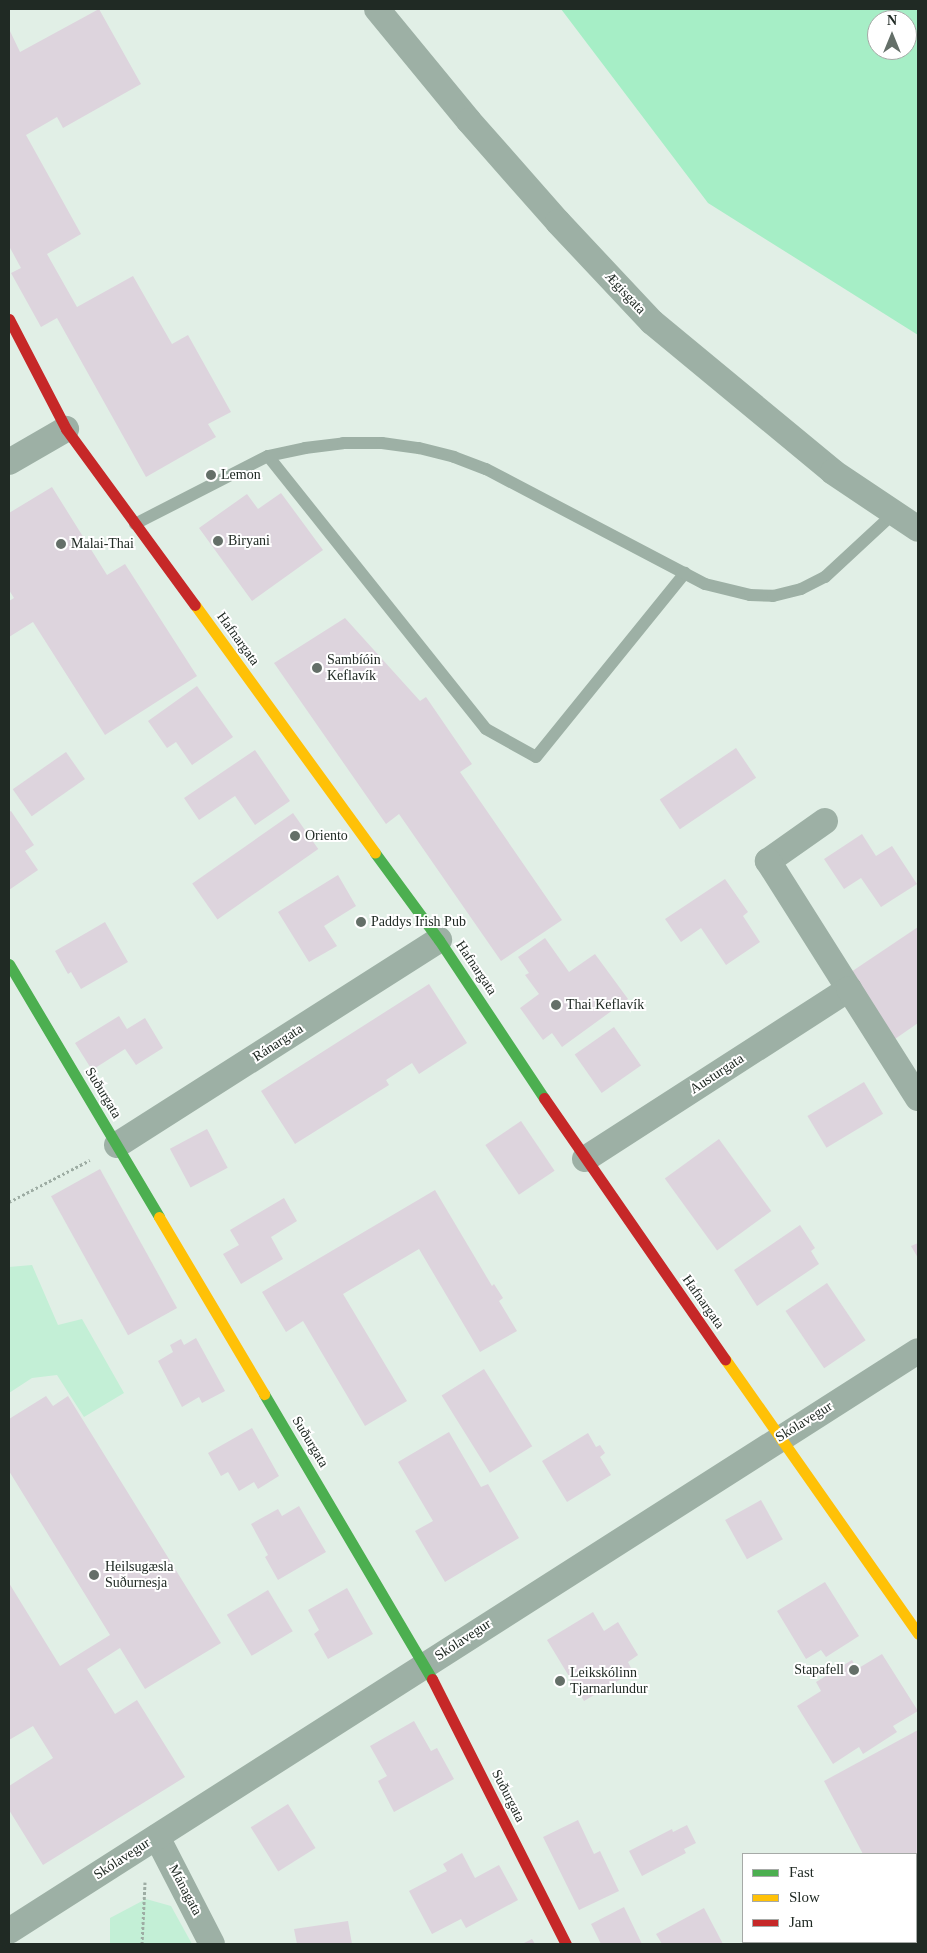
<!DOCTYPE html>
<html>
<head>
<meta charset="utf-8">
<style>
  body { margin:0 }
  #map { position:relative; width:927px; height:1953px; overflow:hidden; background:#e1efe6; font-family:Georgia,serif }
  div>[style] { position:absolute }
  .green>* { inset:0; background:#c3efd6 }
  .water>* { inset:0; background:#a6eec6 }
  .building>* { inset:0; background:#ddd4dd; transform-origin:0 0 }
  .path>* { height:3px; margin-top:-1.5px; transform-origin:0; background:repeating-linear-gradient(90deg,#9daca3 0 2.5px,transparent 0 5px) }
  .lane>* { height:12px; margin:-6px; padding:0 6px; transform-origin:6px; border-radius:6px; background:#9db0a5 }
  .street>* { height:26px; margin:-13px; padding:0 13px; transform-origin:13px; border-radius:13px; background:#9db0a5 }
  .fast>* { height:11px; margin:-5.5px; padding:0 5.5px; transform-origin:5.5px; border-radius:5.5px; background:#4caf50 }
  .slow>* { height:11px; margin:-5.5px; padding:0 5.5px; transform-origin:5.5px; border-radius:5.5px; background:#ffc107 }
  .jam>* { height:11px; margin:-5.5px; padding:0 5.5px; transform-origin:5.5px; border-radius:5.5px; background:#c62828 }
  .dots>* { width:14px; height:14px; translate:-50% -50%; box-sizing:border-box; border:2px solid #fff; border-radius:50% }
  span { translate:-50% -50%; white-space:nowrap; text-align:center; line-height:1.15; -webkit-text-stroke:4px #fff; paint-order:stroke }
  .street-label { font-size:14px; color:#202a24 }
  .poi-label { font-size:14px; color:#202a24 }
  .left { translate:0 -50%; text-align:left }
  .right { translate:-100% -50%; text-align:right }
  .frame { position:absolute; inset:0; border:10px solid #202a24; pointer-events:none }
  .legend { position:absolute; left:742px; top:1853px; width:175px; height:90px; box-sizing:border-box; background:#fff; border:1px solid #a6aaa7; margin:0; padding:6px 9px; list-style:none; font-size:15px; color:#202a24 }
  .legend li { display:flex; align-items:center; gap:10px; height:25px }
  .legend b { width:25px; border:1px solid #a6aaa7 }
  .north { position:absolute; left:867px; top:10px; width:50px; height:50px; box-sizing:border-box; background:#fff; border:1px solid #a6aaa7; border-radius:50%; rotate:0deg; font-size:14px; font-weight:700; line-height:20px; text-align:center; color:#202a24 }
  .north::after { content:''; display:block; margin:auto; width:18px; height:22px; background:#646f68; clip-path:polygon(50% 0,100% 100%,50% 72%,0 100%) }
</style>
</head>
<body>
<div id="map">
  <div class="green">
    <div style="clip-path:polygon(32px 1265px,58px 1325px,82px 1319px,124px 1393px,84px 1417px,57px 1375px,32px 1378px,9px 1393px,9px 1267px)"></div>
    <div style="clip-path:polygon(146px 1899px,171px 1906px,192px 1944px,110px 1944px,110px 1918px)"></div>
  </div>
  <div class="water">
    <div style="clip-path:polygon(evenodd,561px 9px,918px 9px,918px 335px,708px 203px,561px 9px,877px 20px,907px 20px,907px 50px,877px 50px,877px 20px)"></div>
  </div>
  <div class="building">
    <div style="clip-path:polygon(99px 9px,141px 84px,63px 128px,57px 117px,26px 135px,81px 234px,47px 254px,77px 307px,133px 276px,172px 344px,188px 335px,231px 412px,208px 424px,216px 437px,146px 477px,57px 318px,41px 327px,11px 273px,21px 268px,9px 246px,9px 29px,20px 52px)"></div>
    <div style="clip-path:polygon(52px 487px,107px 575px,125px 564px,197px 676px,105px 735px,33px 622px,9px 637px,9px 601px,14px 598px,9px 590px,9px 513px)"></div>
    <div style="clip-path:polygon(281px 493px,323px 550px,252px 601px,199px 528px,247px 494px,258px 509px)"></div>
    <div style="clip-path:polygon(345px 618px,420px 701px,426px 697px,472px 764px,460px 772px,562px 920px,501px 961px,399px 814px,386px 824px,274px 663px)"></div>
    <div style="clip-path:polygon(197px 686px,233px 737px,192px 765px,176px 742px,167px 748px,148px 721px)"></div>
    <div style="left:736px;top:748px;width:36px;height:92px;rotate:56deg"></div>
    <div style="clip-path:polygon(255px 750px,290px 801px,255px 825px,235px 796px,199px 820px,184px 798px)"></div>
    <div style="left:66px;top:752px;width:33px;height:65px;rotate:55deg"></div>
    <div style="clip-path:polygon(11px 811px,34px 845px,25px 851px,38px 870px,9px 890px,9px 812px)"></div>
    <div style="left:293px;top:813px;width:44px;height:123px;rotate:55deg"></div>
    <div style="clip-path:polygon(862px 834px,876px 856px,892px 846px,917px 884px,881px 907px,861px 878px,844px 889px,824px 859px)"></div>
    <div style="clip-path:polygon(338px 875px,356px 906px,324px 926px,337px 946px,309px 962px,278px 912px)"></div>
    <div style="clip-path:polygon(725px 879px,748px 912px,743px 916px,760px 942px,726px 965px,701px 928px,681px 942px,665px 919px)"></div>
    <div style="clip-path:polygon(105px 922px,128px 962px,81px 989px,71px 972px,68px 974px,55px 951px)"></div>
    <div style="clip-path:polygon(918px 927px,918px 1023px,895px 1039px,851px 972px)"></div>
    <div style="clip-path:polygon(545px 938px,569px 972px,595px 954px,628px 999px,562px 1047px,552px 1033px,543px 1040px,520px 1008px,539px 994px,525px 975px,529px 973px,518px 957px)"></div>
    <div style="clip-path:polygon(429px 984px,467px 1043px,419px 1074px,412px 1063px,386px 1080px,389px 1085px,295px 1144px,261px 1091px)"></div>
    <div style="clip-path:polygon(119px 1016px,127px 1029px,145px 1018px,163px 1048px,136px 1065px,125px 1049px,92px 1070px,75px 1043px)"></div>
    <div style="left:614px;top:1027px;width:47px;height:48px;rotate:55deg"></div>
    <div style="left:864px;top:1082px;width:37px;height:66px;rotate:59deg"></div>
    <div style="left:521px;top:1121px;width:60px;height:43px;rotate:56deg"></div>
    <div style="left:207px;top:1129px;width:44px;height:42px;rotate:62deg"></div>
    <div style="left:719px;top:1139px;width:89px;height:67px;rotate:54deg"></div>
    <div style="left:100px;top:1169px;width:159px;height:56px;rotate:61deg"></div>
    <div style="clip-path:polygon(435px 1190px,492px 1286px,494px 1284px,503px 1298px,499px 1301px,517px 1331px,480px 1352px,419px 1249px,343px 1294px,407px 1401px,365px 1426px,303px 1321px,286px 1332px,262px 1292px)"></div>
    <div style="clip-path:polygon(284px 1198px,297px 1221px,271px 1237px,283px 1259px,241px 1284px,223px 1254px,239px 1245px,230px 1230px)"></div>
    <div style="clip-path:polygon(800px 1225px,815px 1248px,811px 1251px,819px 1264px,757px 1306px,734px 1270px)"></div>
    <div style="clip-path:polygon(918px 1243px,918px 1258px,911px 1246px)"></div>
    <div style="left:827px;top:1283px;width:69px;height:50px;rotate:56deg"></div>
    <div style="clip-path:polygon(196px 1338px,225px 1391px,202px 1403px,199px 1397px,182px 1407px,158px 1361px,173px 1352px,170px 1345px,181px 1339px,184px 1345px)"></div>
    <div style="left:484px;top:1369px;width:91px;height:50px;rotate:58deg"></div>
    <div style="clip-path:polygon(46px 1396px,53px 1406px,68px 1396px,221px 1643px,145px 1689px,120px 1648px,87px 1669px,115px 1714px,137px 1700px,185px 1777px,43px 1865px,9px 1810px,9px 1786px,53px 1758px,33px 1726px,9px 1740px,9px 1583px,60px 1666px,110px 1635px,9px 1471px,9px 1419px)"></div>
    <div style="clip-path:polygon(252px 1428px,279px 1476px,258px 1489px,254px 1482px,239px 1491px,228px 1472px,221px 1476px,208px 1453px)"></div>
    <div style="clip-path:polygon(449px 1432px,481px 1487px,488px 1484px,519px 1538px,445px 1582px,415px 1531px,433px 1521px,398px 1462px)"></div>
    <div style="clip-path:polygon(588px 1433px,596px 1447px,600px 1445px,605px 1453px,600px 1457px,611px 1475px,567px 1502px,542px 1461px)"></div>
    <div style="left:761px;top:1500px;width:45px;height:41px;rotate:61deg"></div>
    <div style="clip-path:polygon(299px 1506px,326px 1552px,278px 1580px,265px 1557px,268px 1555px,251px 1524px,278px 1509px,282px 1516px)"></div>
    <div style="clip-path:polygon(825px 1582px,859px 1636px,826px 1657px,821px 1650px,806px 1659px,777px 1611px)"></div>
    <div style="clip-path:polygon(347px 1588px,373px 1634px,328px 1659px,314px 1634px,319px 1630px,308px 1610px)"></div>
    <div style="left:268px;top:1590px;width:48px;height:48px;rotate:59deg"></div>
    <div style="clip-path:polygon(593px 1612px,604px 1631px,618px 1622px,638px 1655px,628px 1662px,633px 1672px,584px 1701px,547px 1640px)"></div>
    <div style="clip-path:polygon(882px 1654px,918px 1711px,893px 1726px,897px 1732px,863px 1754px,859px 1747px,833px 1764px,797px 1706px,821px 1691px,816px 1682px,852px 1660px,857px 1669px)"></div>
    <div style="clip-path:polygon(414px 1721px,431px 1751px,437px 1748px,454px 1779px,394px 1812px,378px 1781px,387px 1776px,370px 1746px)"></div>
    <div style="clip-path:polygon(918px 1730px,918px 1886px,916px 1881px,916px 1854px,863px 1854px,824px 1781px)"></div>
    <div style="left:288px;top:1804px;width:52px;height:44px;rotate:58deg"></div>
    <div style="clip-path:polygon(578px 1820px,594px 1854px,600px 1851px,619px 1891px,579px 1910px,543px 1837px)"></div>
    <div style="clip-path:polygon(687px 1825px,696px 1843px,684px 1849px,686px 1853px,642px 1876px,629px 1851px,672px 1829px,673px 1832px)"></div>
    <div style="clip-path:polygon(462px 1853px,475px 1878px,499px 1865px,518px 1900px,466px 1928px,461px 1919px,432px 1934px,409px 1891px,447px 1871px,443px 1864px)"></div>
    <div style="clip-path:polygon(624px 1907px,642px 1944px,601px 1944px,591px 1924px)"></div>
    <div style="clip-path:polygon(704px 1908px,723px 1944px,662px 1944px,656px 1934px)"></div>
    <div style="clip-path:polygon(348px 1921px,352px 1944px,297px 1944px,294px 1929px)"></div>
    <div style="clip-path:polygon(532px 1939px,535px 1944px,522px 1944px)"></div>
  </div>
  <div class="path">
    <div style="left:9px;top:1202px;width:91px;rotate:-27.4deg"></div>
    <div style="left:142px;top:1944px;width:62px;rotate:-87.2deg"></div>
  </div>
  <div class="lane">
    <div style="left:268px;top:456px;width:349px;rotate:51.4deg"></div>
    <div style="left:486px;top:729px;width:57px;rotate:29.2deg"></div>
    <div style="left:536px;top:757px;width:237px;rotate:-51deg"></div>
    <div style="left:135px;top:524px;width:149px;rotate:-27.1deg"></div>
    <div style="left:268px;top:456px;width:38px;rotate:-12deg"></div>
    <div style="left:305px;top:448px;width:38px;rotate:-7deg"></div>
    <div style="left:343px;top:443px;width:39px"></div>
    <div style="left:382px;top:443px;width:37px;rotate:8deg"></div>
    <div style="left:419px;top:448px;width:36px;rotate:14deg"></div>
    <div style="left:454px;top:457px;width:34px;rotate:21deg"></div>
    <div style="left:486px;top:469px;width:247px;rotate:27.7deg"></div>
    <div style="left:705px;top:584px;width:46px;rotate:13.7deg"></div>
    <div style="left:750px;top:595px;width:23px;rotate:2deg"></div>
    <div style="left:773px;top:596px;width:29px;rotate:-14deg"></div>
    <div style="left:801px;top:589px;width:27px;rotate:-27deg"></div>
    <div style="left:825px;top:577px;width:94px;rotate:-42.8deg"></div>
  </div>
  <div class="street">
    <div style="left:377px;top:9px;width:145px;rotate:50.6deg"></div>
    <div style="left:469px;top:121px;width:135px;rotate:48.6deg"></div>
    <div style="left:558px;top:222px;width:137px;rotate:46.8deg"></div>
    <div style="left:652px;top:322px;width:235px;rotate:39.6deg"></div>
    <div style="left:833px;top:472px;width:102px;rotate:33.8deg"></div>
    <div style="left:9px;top:462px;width:66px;rotate:-30.1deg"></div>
    <div style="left:825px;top:821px;width:70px;rotate:144.9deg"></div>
    <div style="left:768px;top:861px;width:151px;rotate:57.7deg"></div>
    <div style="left:117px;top:1145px;width:382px;rotate:-32.5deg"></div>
    <div style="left:585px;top:1159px;width:314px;rotate:-32.8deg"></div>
    <div style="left:849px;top:989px;width:129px;rotate:57.7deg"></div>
    <div style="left:157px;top:1837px;width:120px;rotate:62.8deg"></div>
    <div style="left:9px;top:1931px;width:1078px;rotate:-32.54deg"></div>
  </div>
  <div class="fast">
    <div style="left:375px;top:853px;width:108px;rotate:53.7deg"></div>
    <div style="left:439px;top:940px;width:190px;rotate:56.4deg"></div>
    <div style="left:9px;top:964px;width:294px;rotate:59.3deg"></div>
    <div style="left:264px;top:1394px;width:331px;rotate:59.5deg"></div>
  </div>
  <div class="slow">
    <div style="left:195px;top:605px;width:306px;rotate:54deg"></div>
    <div style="left:159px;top:1217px;width:206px;rotate:59.3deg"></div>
    <div style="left:725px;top:1359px;width:336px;rotate:54.9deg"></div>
  </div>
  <div class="jam">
    <div style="left:9px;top:319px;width:124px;rotate:62.6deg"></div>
    <div style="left:66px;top:429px;width:218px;rotate:53.8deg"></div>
    <div style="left:544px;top:1098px;width:318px;rotate:55.3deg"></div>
    <div style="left:432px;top:1679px;width:297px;rotate:63.2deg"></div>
  </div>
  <div class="dots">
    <div style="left:211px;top:475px;background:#646f68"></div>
    <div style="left:218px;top:541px;background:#646f68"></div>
    <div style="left:61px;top:544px;background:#646f68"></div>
    <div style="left:317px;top:668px;background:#646f68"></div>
    <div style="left:295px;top:836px;background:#646f68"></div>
    <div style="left:361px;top:922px;background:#646f68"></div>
    <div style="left:556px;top:1005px;background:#646f68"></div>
    <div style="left:94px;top:1575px;background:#646f68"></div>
    <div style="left:854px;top:1670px;background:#646f68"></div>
    <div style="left:560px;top:1681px;background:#646f68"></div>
  </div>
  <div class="street-label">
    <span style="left:625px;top:293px;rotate:47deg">Ægisgata</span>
    <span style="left:238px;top:639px;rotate:54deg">Hafnargata</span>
    <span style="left:476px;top:968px;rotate:56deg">Hafnargata</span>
    <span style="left:278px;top:1043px;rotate:-33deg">Ránargata</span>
    <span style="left:717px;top:1074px;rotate:-33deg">Austurgata</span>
    <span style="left:103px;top:1093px;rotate:59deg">Suðurgata</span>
    <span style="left:703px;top:1302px;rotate:55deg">Hafnargata</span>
    <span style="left:804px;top:1422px;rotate:-32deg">Skólavegur</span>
    <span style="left:310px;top:1442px;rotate:59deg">Suðurgata</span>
    <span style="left:463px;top:1640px;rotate:-33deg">Skólavegur</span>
    <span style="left:508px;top:1796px;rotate:63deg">Suðurgata</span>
    <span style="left:122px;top:1859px;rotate:-33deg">Skólavegur</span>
    <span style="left:185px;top:1890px;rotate:62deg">Mánagata</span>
  </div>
  <div class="poi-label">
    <span class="left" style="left:221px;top:475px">Lemon</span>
    <span class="left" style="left:228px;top:541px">Biryani</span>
    <span class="left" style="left:71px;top:544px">Malai-Thai</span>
    <span class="left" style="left:327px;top:668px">Sambíóin<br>Keflavík</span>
    <span class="left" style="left:305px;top:836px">Oriento</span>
    <span class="left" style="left:371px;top:922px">Paddys Irish Pub</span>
    <span class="left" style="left:566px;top:1005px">Thai Keflavík</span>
    <span class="left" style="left:105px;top:1575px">Heilsugæsla<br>Suðurnesja</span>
    <span class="right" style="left:844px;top:1670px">Stapafell</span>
    <span class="left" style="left:570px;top:1681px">Leikskólinn<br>Tjarnarlundur</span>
  </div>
  <div class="frame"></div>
  <ul class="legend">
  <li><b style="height:6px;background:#4caf50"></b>Fast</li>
  <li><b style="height:6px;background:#ffc107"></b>Slow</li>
  <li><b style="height:6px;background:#c62828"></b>Jam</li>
  </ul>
  <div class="north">N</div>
</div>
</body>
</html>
